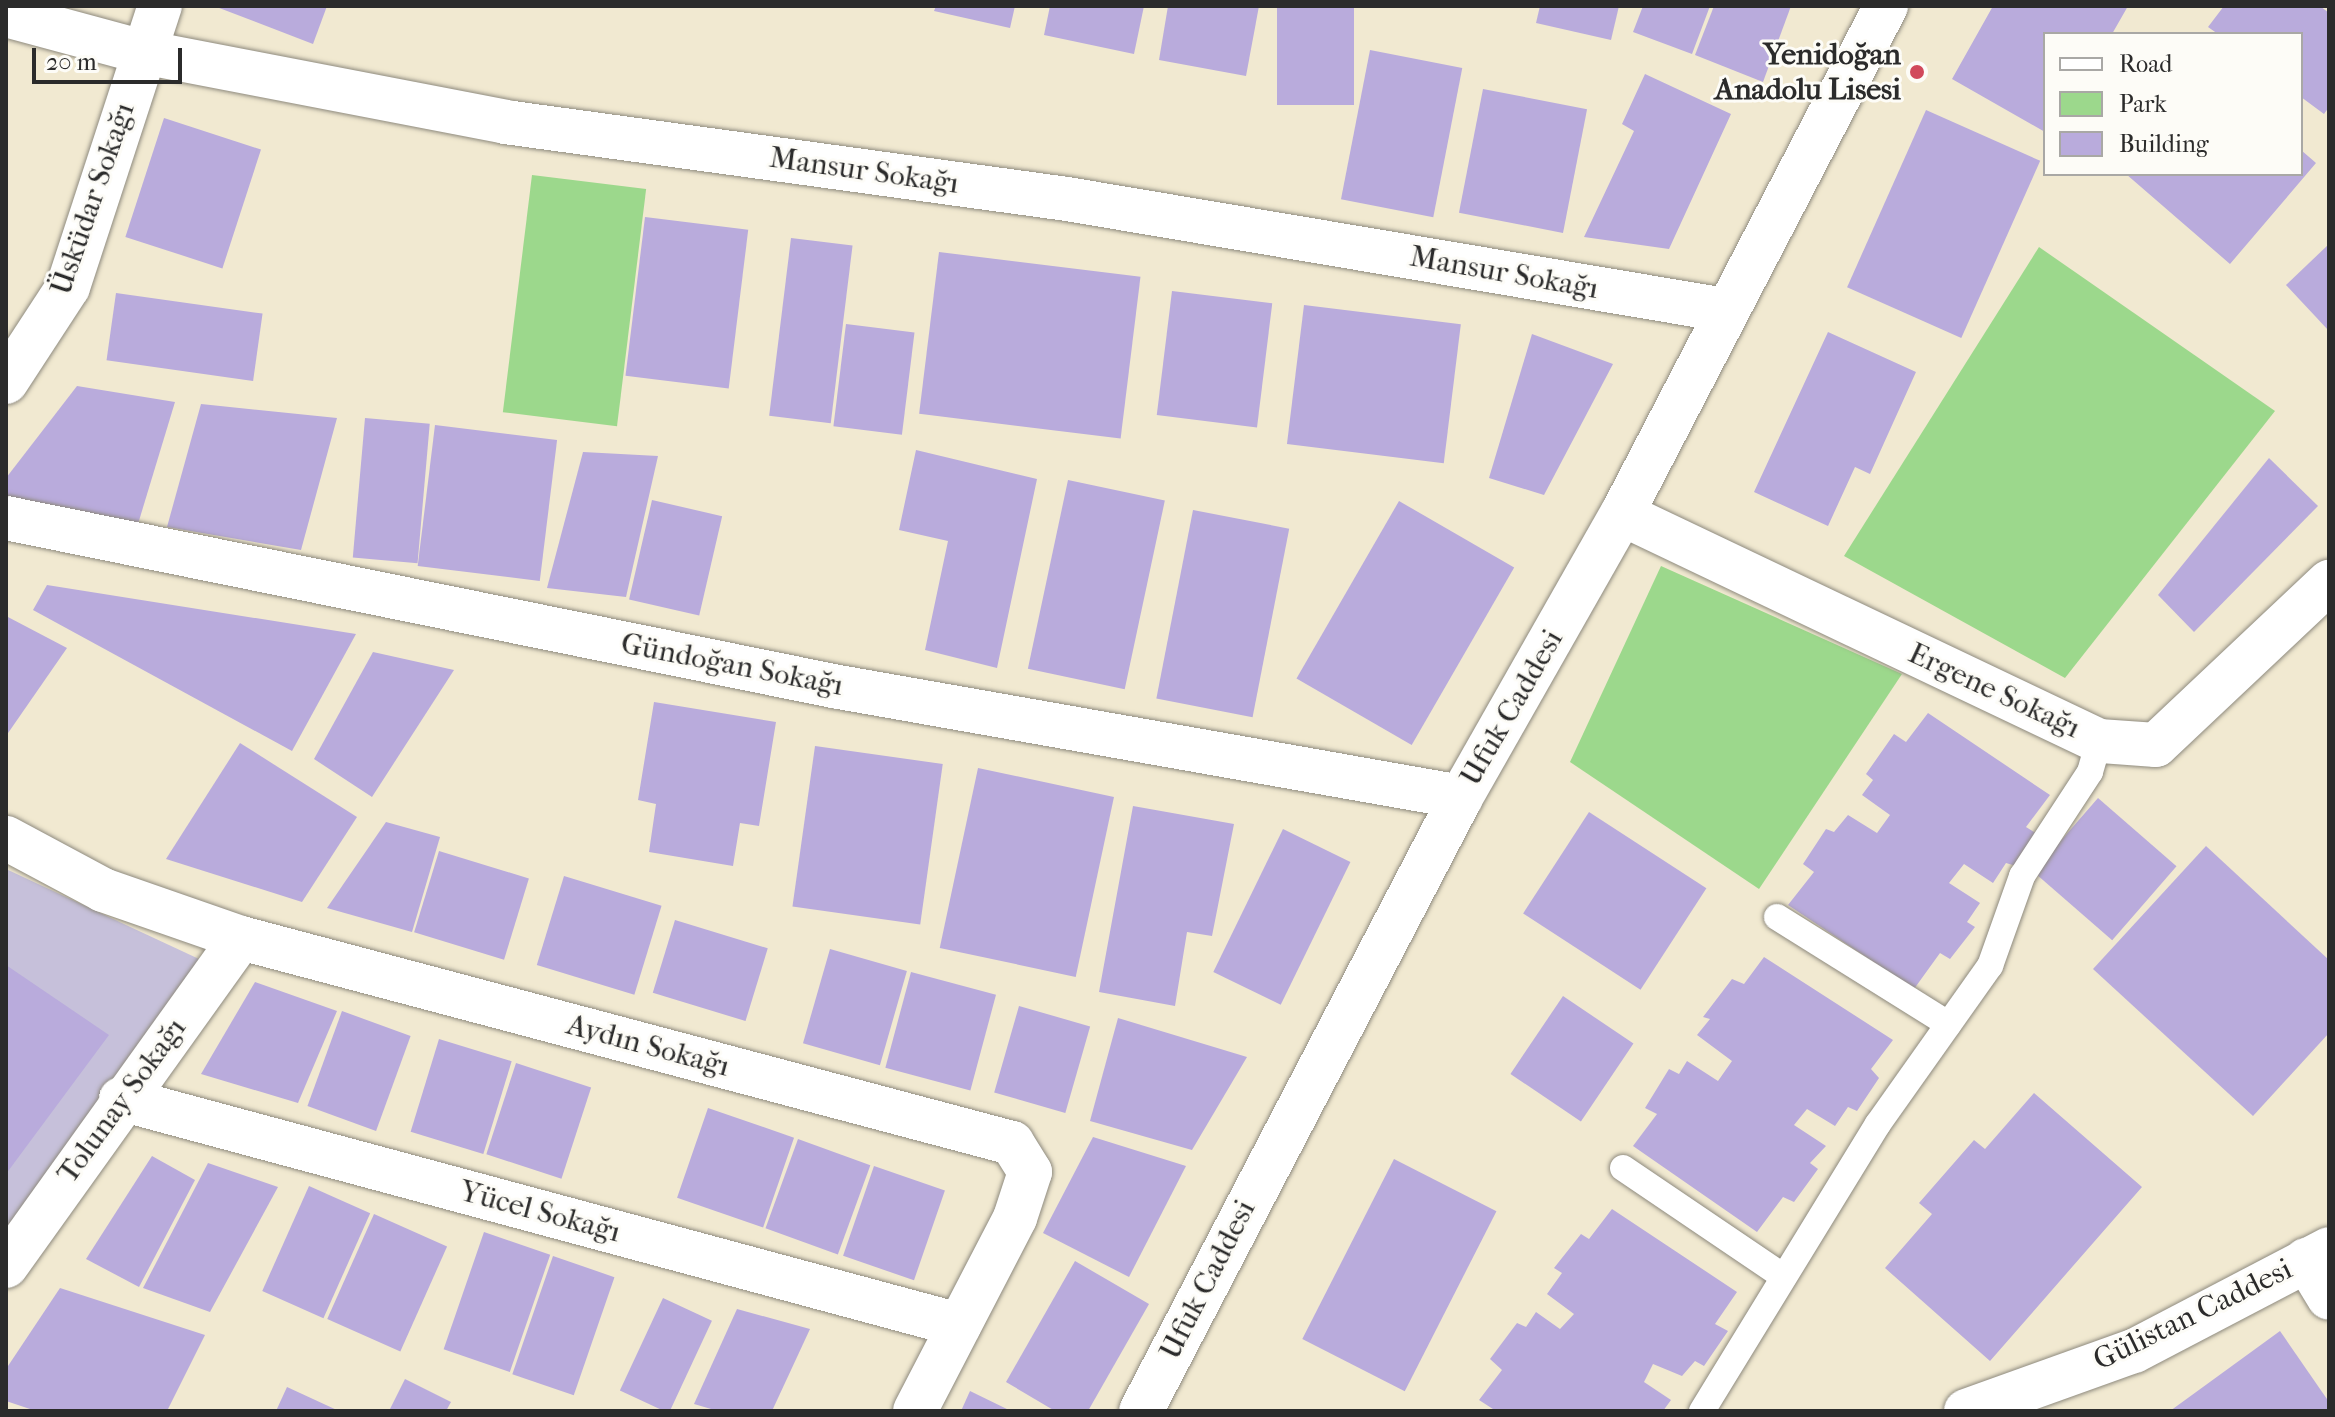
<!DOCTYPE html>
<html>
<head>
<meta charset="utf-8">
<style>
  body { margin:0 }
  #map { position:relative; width:2335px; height:1417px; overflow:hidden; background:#f1e9d1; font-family:"IM FELL French Canon",serif }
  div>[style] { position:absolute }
  .industrial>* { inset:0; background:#c6c0da }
  .green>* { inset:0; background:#9cd88c; transform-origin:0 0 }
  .building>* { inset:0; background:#b9abdc; transform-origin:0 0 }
  .roads { filter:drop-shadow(0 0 2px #8e8a7e) drop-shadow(0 0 2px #8e8a7e) }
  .service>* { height:26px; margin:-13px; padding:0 13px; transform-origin:13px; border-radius:13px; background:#fff }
  .minor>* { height:44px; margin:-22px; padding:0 22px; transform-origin:22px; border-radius:22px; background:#fff }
  .tertiary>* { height:44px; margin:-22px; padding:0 22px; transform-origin:22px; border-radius:22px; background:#fff }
  .dots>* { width:22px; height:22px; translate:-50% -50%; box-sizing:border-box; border:4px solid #fdfcf7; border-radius:50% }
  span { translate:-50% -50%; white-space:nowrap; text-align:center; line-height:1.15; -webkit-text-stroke:6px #fdfcf7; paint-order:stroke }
  .poi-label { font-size:30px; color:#2b2b2b; font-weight:700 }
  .right { translate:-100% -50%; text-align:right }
  .street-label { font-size:30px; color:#2b2b2b }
  .frame { position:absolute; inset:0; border:8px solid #2b2b2b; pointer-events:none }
  .legend { position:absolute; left:2043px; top:32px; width:260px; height:144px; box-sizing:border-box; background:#fdfcf7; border:2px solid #a9a8a5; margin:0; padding:10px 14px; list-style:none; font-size:24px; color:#2b2b2b }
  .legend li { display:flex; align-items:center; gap:16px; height:40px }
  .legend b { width:40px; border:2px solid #a9a8a5 }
  .scale { position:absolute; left:32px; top:48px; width:150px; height:36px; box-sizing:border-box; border:4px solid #2b2b2b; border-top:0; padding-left:10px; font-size:24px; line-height:28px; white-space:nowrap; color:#2b2b2b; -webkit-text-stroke:6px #fdfcf7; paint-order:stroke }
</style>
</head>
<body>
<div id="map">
  <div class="industrial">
    <div style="clip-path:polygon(6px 869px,199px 959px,6px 1237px)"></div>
  </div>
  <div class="green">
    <div style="left:532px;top:175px;width:115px;height:239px;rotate:7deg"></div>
    <div style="clip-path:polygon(2039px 247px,2275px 411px,2065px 678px,1844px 556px)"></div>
    <div style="clip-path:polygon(1661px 566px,1902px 674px,1759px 889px,1570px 762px)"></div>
  </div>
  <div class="building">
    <div style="clip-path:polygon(214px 6px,327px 6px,313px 44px)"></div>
    <div style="clip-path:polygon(936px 6px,1015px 6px,1010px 28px,934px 11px)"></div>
    <div style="clip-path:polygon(1050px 6px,1144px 6px,1134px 54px,1044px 35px)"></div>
    <div style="clip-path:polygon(1168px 6px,1259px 6px,1246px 76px,1159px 60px)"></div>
    <div style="left:1277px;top:6px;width:77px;height:99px"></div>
    <div style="clip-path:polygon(1540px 6px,1619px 6px,1611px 40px,1536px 23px)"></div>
    <div style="clip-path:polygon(1643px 6px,1710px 6px,1692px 54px,1633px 32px)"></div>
    <div style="clip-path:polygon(1714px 6px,1791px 6px,1763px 82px,1695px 55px)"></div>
    <div style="clip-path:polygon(1993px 6px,2128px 6px,2112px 34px,2045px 34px,2045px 132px,1952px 79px)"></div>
    <div style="clip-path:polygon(2224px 6px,2320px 6px,2329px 13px,2329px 107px,2324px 114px,2301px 97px,2301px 34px,2218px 34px,2208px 27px)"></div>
    <div style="left:1370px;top:50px;width:94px;height:152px;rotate:11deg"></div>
    <div style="clip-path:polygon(1645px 74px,1731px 114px,1669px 249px,1584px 237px,1634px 131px,1622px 124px)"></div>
    <div style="left:1483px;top:89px;width:106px;height:126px;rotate:11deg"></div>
    <div style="left:1926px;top:110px;width:125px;height:194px;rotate:24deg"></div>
    <div style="left:164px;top:118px;width:102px;height:125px;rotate:18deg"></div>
    <div style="clip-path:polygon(2301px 150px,2316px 163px,2230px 264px,2126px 174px,2301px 174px)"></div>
    <div style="left:645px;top:217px;width:104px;height:160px;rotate:7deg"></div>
    <div style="left:791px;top:238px;width:62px;height:179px;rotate:7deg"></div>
    <div style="clip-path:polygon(2329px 244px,2329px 331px,2286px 285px)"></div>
    <div style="left:939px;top:252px;width:203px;height:163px;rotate:7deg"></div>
    <div style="left:1172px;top:291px;width:101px;height:125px;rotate:7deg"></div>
    <div style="left:116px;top:293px;width:148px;height:68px;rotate:8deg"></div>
    <div style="left:1304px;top:305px;width:158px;height:140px;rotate:7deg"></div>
    <div style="left:846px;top:324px;width:69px;height:103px;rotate:7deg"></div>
    <div style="clip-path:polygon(1828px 332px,1916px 372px,1870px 474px,1855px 467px,1828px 526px,1754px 492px)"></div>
    <div style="clip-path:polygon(1532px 334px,1613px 364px,1544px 495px,1489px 478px)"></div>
    <div style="clip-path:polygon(77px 386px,175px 402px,138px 524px,11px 501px,6px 492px,6px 478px)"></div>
    <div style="clip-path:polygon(201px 404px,337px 418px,301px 550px,167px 527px)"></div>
    <div style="left:365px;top:418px;width:65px;height:140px;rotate:5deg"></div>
    <div style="left:435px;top:425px;width:123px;height:142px;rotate:7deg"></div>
    <div style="clip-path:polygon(916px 450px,1037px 479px,997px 668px,925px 650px,948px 541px,899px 530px)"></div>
    <div style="clip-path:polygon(583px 452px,658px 456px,626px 597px,547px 588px)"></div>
    <div style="clip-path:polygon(2269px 458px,2318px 506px,2194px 632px,2158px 595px)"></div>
    <div style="left:1068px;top:480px;width:99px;height:193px;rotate:12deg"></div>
    <div style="left:652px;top:500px;width:72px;height:102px;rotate:13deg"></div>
    <div style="left:1399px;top:501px;width:133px;height:205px;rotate:30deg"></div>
    <div style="left:1193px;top:510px;width:98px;height:192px;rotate:11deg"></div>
    <div style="clip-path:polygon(47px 585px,356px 634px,292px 751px,33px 610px)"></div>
    <div style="clip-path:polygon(6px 616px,67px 648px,6px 736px)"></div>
    <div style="clip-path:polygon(373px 652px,454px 670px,372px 797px,314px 759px)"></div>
    <div style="clip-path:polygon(654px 702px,776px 722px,759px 826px,740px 823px,733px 866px,649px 852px,656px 804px,638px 800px)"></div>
    <div style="clip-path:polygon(1928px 713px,2050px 795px,2026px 827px,2037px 834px,2016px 866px,2006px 863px,1993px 883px,1964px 864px,1949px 883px,1980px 903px,1967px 922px,1975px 927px,1950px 959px,1940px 953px,1914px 989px,1788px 905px,1814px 872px,1803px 864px,1826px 829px,1834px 832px,1848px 815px,1877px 833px,1890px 815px,1862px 795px,1873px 780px,1866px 774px,1894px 734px,1906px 742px)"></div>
    <div style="clip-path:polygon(240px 743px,357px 817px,302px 902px,166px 859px)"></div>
    <div style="left:815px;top:746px;width:129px;height:162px;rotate:8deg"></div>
    <div style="left:978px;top:768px;width:139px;height:184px;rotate:12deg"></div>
    <div style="left:2098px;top:798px;width:104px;height:98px;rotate:41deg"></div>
    <div style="clip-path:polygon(1133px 806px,1234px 824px,1212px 936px,1187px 932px,1175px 1006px,1099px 992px)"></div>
    <div style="left:1589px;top:812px;width:140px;height:121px;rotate:33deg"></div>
    <div style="clip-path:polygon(386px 822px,440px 837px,412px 932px,327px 908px)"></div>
    <div style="left:1283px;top:829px;width:75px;height:159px;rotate:26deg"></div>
    <div style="clip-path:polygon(2206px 846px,2329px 960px,2329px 1033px,2253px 1116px,2093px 969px)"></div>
    <div style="left:439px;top:851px;width:94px;height:85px;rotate:17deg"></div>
    <div style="left:564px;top:876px;width:102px;height:93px;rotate:17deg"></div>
    <div style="left:675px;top:920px;width:97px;height:76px;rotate:17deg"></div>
    <div style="left:830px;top:949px;width:80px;height:98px;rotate:16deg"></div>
    <div style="clip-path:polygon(1764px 957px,1893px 1040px,1871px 1069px,1879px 1078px,1857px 1111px,1848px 1107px,1835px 1126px,1807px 1109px,1794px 1125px,1826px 1146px,1810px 1163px,1818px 1169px,1794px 1202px,1783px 1197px,1757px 1232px,1633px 1146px,1657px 1114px,1645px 1108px,1669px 1069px,1679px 1074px,1687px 1061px,1718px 1081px,1732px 1061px,1697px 1035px,1710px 1019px,1703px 1017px,1732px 979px,1744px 984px)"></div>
    <div style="clip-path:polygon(6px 965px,109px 1035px,6px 1174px)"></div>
    <div style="left:911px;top:972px;width:88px;height:99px;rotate:15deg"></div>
    <div style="clip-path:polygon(255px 982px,337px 1011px,298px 1103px,201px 1074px)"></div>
    <div style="left:1563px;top:996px;width:85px;height:94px;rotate:34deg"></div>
    <div style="left:1019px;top:1006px;width:74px;height:90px;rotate:16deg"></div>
    <div style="left:342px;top:1011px;width:73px;height:101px;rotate:20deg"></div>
    <div style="clip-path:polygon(1118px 1018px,1247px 1057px,1192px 1150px,1090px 1121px)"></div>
    <div style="left:439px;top:1039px;width:76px;height:97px;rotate:17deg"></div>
    <div style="left:516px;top:1063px;width:79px;height:96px;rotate:18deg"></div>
    <div style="clip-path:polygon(2034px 1093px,2142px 1187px,1990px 1361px,1885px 1268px,1932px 1214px,1919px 1203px,1974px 1140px,1985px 1149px)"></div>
    <div style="left:708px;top:1108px;width:91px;height:95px;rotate:19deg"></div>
    <div style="clip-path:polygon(1093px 1137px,1186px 1166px,1129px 1277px,1043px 1233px)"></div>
    <div style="left:798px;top:1139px;width:77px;height:95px;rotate:20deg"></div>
    <div style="clip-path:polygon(152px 1156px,195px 1180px,139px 1287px,86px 1259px)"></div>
    <div style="left:1394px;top:1159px;width:115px;height:202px;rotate:27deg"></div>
    <div style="clip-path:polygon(208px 1163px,278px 1187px,210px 1312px,143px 1288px)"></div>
    <div style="left:874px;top:1166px;width:75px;height:95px;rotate:19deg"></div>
    <div style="left:309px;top:1186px;width:67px;height:115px;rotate:24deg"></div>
    <div style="clip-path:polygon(1612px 1209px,1737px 1292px,1715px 1324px,1728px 1331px,1704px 1366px,1695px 1361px,1682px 1376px,1653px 1364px,1644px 1382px,1671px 1400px,1663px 1411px,1496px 1411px,1479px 1400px,1502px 1370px,1490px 1359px,1517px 1323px,1526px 1327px,1536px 1312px,1560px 1329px,1574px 1314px,1547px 1294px,1562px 1273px,1554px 1268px,1581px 1234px,1589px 1239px)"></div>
    <div style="left:374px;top:1214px;width:80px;height:115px;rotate:24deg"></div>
    <div style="left:484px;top:1232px;width:70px;height:124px;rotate:19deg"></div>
    <div style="left:553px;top:1256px;width:65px;height:125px;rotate:19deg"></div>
    <div style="clip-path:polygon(1075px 1261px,1149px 1304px,1088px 1411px,1055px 1411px,1006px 1382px)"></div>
    <div style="clip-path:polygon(60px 1288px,205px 1335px,167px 1411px,36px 1411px,6px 1401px,6px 1369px)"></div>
    <div style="left:663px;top:1298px;width:54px;height:102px;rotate:25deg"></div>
    <div style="clip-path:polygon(737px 1309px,810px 1329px,772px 1411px,718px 1411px,694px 1404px)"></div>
    <div style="clip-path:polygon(2280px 1331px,2329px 1402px,2329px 1411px,2170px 1411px)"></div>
    <div style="clip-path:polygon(405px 1379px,451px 1402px,446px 1411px,389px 1411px)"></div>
    <div style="clip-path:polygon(287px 1387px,339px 1411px,276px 1411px)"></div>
    <div style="clip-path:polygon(970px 1391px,1011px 1411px,961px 1411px)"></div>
  </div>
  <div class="roads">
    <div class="service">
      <div style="left:1777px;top:917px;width:202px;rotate:32deg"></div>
      <div style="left:1623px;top:1168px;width:194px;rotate:34.1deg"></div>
      <div style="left:1702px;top:1411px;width:337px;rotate:-58.5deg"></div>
      <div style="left:1878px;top:1124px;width:194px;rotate:-54.7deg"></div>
      <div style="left:1990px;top:966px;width:96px;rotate:-70.4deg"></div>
      <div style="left:2022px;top:876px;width:124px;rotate:-56.8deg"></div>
      <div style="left:2090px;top:772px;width:32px;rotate:-74deg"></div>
    </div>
    <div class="minor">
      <div style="left:6px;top:15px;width:142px;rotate:15.1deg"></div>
      <div style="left:143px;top:52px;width:369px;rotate:10.9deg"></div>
      <div style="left:505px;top:122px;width:567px;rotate:7.8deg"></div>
      <div style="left:1067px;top:199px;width:667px;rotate:9.58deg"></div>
      <div style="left:6px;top:382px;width:113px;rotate:-56.9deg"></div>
      <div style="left:68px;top:287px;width:296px;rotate:-71.9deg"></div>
      <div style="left:1622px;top:514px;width:528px;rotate:25.45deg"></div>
      <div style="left:2099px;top:741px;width:57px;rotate:4deg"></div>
      <div style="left:2156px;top:745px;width:238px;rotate:-43.3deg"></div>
      <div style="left:6px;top:518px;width:844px;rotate:11.48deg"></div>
      <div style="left:833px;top:686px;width:638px;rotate:10.02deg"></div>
      <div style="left:6px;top:838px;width:110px;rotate:28.2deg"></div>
      <div style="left:103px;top:890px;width:146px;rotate:19.2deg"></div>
      <div style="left:241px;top:938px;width:798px;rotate:14.89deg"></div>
      <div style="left:1012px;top:1143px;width:34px;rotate:58deg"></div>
      <div style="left:1030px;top:1172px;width:48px;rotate:108.1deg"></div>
      <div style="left:1015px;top:1218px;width:217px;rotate:117.4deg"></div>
      <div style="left:121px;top:1099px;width:868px;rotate:15.09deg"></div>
      <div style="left:6px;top:1266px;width:403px;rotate:-54.4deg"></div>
    </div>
    <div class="tertiary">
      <div style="left:2306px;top:1260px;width:44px;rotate:58.8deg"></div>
      <div style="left:1141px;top:1411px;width:692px;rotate:-62.47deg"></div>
      <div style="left:1461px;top:797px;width:326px;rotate:-60.4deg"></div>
      <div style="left:1622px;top:514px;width:573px;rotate:-62.54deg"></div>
      <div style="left:1966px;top:1411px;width:178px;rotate:-19.7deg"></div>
      <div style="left:2134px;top:1351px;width:220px;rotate:-27.6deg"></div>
    </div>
  </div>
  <div class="dots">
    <div style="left:1917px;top:72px;background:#d1495b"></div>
  </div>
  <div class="poi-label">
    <span class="right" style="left:1901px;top:72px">Yenidoğan<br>Anadolu Lisesi</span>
  </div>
  <div class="street-label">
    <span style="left:864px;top:171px;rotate:8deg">Mansur Sokağı</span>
    <span style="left:93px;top:199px;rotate:-71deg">Üsküdar Sokağı</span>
    <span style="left:1504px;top:273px;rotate:10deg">Mansur Sokağı</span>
    <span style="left:732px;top:665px;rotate:11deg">Gündoğan Sokağı</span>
    <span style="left:1994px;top:691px;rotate:25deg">Ergene Sokağı</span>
    <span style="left:1512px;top:708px;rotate:-60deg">Ufuk Caddesi</span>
    <span style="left:648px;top:1046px;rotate:15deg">Aydın Sokağı</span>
    <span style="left:122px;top:1101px;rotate:-54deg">Tolunay Sokağı</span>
    <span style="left:540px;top:1212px;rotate:15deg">Yücel Sokağı</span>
    <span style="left:1208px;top:1280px;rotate:-63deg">Ufuk Caddesi</span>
    <span style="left:2193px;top:1315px;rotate:-26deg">Gülistan Caddesi</span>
  </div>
  <div class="frame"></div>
  <ul class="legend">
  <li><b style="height:10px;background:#fff"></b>Road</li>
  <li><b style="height:22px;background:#9cd88c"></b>Park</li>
  <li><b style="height:22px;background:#b9abdc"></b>Building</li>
  </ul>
  <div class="scale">20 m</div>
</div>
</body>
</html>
